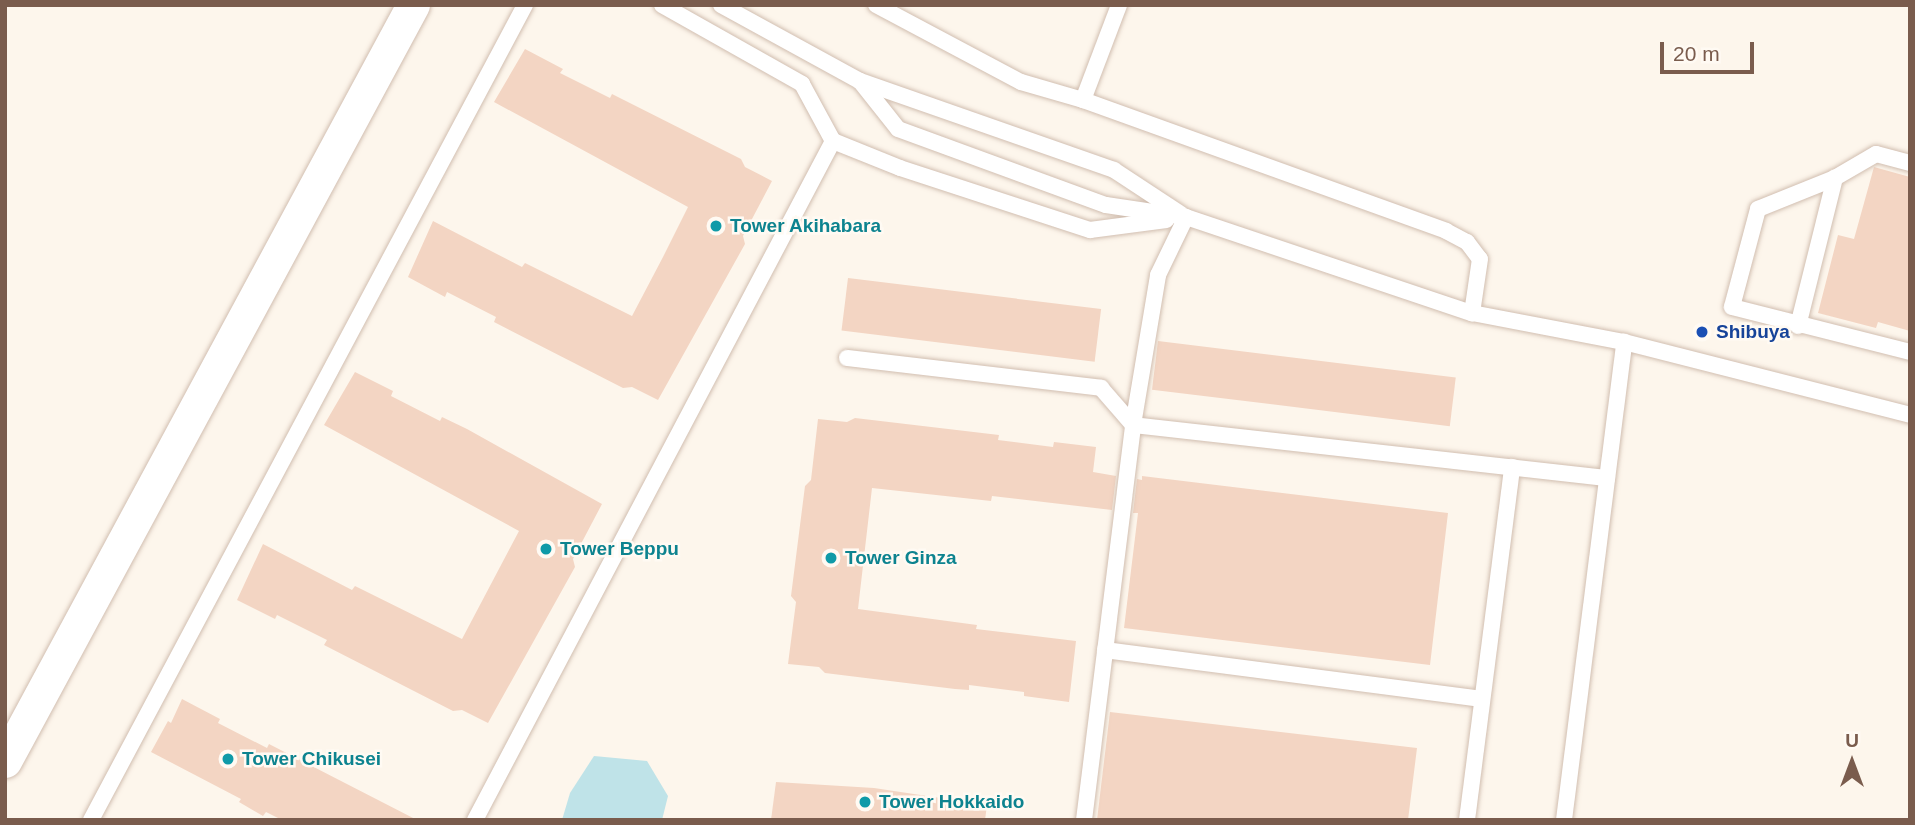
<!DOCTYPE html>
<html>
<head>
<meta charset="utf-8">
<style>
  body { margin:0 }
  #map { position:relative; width:1915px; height:825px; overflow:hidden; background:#fdf6ec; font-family:Arial,sans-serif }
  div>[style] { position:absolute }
  .water>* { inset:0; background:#bfe3e8 }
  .building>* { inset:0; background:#f3d5c3; transform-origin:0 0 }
  .roads { filter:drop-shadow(0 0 2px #d1beb0) drop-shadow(0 0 2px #d1beb0) }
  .lane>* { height:16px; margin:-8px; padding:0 8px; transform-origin:8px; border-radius:8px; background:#fff }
  .street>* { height:33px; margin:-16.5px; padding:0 16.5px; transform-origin:16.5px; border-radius:16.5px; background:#fff }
  .dots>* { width:19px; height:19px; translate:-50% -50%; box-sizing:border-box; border:4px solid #fffaf3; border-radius:50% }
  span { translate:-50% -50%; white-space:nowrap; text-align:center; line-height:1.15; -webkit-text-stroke:5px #fffaf3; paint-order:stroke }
  .culture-label { font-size:19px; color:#0d838f; font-weight:700 }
  .left { translate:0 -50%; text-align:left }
  .transit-label { font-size:19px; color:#164399; font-weight:700 }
  .frame { position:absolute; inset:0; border:7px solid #7a5c4d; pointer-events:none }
  .north { position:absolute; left:1817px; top:727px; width:70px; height:70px; -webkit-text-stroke:5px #fffaf3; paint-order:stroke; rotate:0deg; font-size:19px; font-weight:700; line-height:28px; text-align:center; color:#7a5c4d }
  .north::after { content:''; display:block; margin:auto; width:24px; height:32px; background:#7a5c4d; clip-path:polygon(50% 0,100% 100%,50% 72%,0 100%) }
  .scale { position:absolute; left:1660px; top:42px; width:94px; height:32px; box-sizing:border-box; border:4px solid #7a5c4d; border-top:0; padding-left:9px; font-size:21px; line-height:24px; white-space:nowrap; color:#7a5c4d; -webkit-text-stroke:5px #fffaf3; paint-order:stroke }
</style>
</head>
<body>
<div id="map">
  <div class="water">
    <div style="clip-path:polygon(594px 756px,647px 761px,668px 796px,662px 820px,562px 820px,570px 793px)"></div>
  </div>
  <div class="building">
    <div style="clip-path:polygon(525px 49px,563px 69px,560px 73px,610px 98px,612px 94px,741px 159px,745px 167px,772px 181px,743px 236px,745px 244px,658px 400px,632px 387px,623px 388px,494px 322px,496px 317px,447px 292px,445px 297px,408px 277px,433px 221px,522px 267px,525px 263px,632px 316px,663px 257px,688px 207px,494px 102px)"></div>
    <div style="clip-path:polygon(1874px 167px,1910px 177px,1910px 331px,1878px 322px,1876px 328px,1818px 313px,1838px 235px,1854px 239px)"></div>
    <div style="left:848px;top:278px;width:255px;height:53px;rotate:7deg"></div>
    <div style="left:1158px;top:341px;width:300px;height:49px;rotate:7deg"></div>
    <div style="clip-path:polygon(355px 372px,393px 391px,391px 396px,440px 421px,442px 417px,467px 429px,602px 504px,573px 559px,575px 567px,488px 723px,462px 710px,453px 711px,324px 645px,327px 640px,277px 615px,275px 619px,237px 600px,263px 544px,352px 590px,355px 586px,462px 639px,519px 531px,324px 425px)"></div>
    <div style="clip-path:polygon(855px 418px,999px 435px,998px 440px,1053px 447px,1054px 442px,1096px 447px,1093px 472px,1116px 476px,1112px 510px,992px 496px,991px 501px,872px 488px,858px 609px,977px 625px,976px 629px,1076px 641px,1069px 702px,1024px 696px,1024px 692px,969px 685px,969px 690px,955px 689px,825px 673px,819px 667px,788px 664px,796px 602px,791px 596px,805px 486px,811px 480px,818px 419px,847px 422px)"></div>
    <div style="clip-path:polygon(1142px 476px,1448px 513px,1430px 665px,1124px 628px,1138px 513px,1133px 513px,1137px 479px,1142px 480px)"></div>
    <div style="clip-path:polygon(182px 699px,220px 719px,218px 723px,267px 748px,269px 744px,417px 820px,282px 820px,266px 812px,263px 816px,239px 802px,241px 799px,151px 752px,168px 721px,171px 723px)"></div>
    <div style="clip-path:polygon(1110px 712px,1417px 748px,1408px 820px,1097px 820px)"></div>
    <div style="clip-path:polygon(776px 782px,874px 788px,987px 805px,985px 820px,771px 820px)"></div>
  </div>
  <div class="roads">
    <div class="lane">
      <div style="left:662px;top:5px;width:161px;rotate:29.4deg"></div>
      <div style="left:802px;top:84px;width:65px;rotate:61.5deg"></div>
      <div style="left:833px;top:141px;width:72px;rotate:21.9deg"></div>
      <div style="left:900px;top:168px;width:200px;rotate:18.1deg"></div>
      <div style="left:1090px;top:230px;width:77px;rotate:-7.5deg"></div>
      <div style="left:721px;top:5px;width:158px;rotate:28.7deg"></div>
      <div style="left:860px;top:81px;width:61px;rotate:51.6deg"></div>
      <div style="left:898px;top:129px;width:221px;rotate:20.1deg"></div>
      <div style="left:1106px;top:205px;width:81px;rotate:8.5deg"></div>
      <div style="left:1186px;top:217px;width:302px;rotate:18.6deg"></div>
      <div style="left:1472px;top:313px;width:155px;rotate:10.8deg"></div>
      <div style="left:1624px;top:342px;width:295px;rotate:14.3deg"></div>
      <div style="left:876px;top:5px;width:164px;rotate:28deg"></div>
      <div style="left:1021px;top:82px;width:65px;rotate:16.2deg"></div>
      <div style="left:1083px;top:100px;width:386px;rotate:19.8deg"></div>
      <div style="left:1446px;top:231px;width:24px;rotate:28deg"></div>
      <div style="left:1467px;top:242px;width:21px;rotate:53deg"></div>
      <div style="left:1480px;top:259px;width:55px;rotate:98.4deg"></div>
      <div style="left:860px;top:81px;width:269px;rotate:19.3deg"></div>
      <div style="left:1114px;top:170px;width:80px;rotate:33.3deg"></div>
      <div style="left:1083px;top:100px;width:102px;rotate:-69.2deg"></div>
      <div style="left:1910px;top:163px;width:35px;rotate:-165deg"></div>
      <div style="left:1876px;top:154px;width:48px;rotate:149.7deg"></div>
      <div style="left:1835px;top:178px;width:83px;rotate:158.1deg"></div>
      <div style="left:1758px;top:209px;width:101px;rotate:104.9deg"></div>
      <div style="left:1732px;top:307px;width:184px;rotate:14.2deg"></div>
      <div style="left:1798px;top:326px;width:153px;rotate:-76deg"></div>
      <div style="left:847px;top:358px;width:256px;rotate:6.7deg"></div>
      <div style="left:1101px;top:388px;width:49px;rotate:49.1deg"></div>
      <div style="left:1133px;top:425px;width:477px;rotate:6.4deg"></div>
      <div style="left:1105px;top:650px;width:380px;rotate:7.4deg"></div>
      <div style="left:91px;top:820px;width:923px;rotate:-61.96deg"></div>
      <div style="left:475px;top:820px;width:768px;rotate:-62.2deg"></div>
      <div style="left:1084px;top:820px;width:398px;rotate:-82.9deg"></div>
      <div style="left:1133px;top:425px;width:152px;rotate:-80.5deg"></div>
      <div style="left:1158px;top:275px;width:64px;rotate:-64.2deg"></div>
      <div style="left:1467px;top:820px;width:356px;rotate:-82.7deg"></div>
      <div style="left:1564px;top:820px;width:482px;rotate:-82.8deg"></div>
    </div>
    <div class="street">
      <div style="left:5px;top:761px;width:859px;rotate:-61.65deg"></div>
    </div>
  </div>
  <div class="dots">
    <div style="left:716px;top:226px;background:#0f9aa8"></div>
    <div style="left:1702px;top:332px;background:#1a4fb4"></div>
    <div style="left:546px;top:549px;background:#0f9aa8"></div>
    <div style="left:831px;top:558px;background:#0f9aa8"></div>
    <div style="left:228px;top:759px;background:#0f9aa8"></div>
    <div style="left:865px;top:802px;background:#0f9aa8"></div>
  </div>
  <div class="culture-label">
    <span class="left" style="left:730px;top:226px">Tower Akihabara</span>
    <span class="left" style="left:560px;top:549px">Tower Beppu</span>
    <span class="left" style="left:845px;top:558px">Tower Ginza</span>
    <span class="left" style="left:242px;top:759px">Tower Chikusei</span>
    <span class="left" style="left:879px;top:802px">Tower Hokkaido</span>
  </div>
  <div class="transit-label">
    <span class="left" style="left:1716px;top:332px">Shibuya</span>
  </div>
  <div class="frame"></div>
  <div class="north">U</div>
  <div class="scale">20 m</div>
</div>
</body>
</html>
